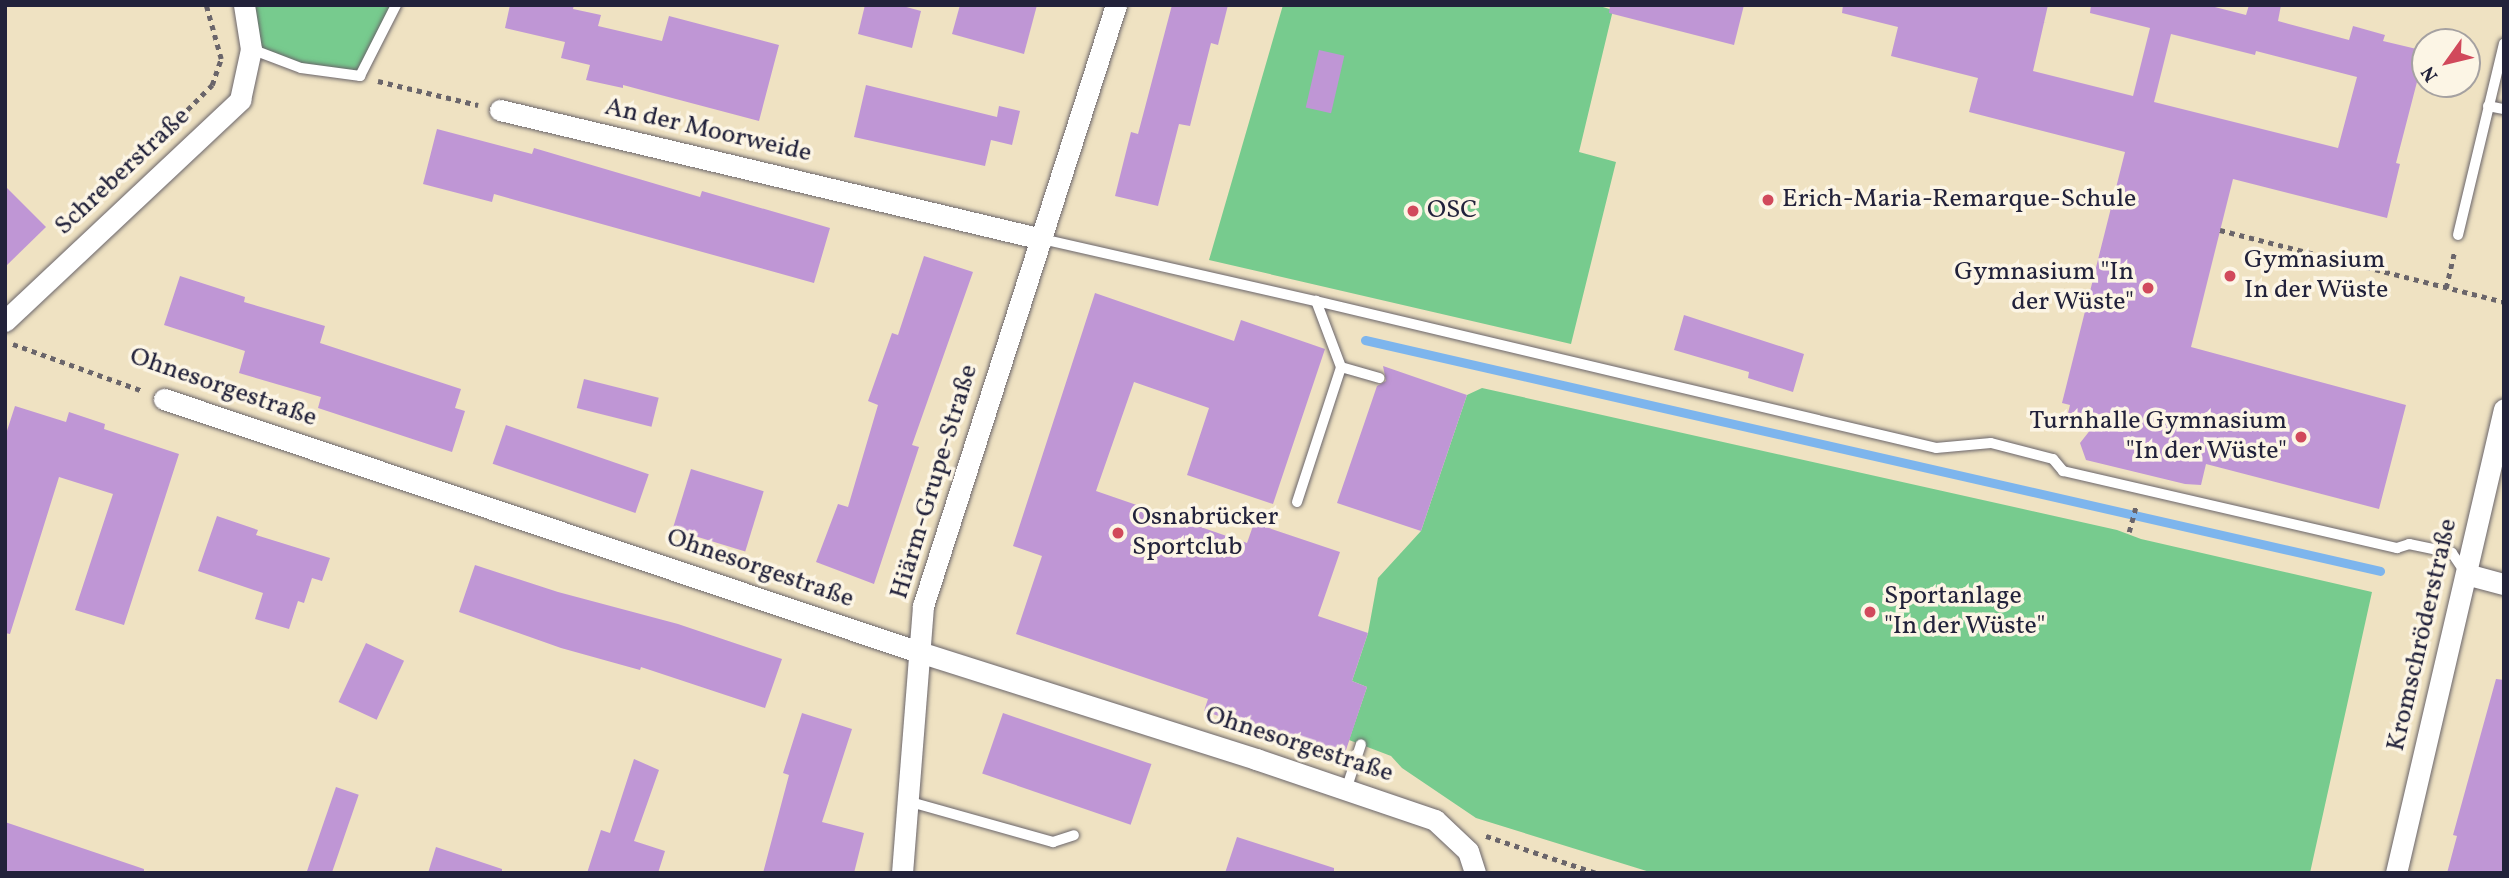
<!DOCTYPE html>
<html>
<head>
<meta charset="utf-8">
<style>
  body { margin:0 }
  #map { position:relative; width:2509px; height:878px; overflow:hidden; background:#efe2c2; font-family:Vollkorn,serif }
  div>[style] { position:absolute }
  .green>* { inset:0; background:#77cb8e }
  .stream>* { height:9px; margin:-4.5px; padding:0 4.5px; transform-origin:4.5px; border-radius:4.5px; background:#7db5ed }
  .building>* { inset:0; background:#bf96d5; transform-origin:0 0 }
  .path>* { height:4.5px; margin-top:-2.25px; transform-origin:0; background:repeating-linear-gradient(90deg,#6a656a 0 5px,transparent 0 10px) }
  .roads { filter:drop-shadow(0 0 2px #6a656a) drop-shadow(0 0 2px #6a656a) }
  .lane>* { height:10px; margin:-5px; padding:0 5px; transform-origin:5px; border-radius:5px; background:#fff }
  .street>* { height:21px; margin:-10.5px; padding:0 10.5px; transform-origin:10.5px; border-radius:10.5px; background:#fff }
  .dots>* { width:19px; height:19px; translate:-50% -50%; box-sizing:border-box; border:4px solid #fcf5e5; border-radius:50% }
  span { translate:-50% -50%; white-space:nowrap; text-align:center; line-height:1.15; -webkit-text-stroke:7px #fcf5e5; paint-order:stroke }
  .street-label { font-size:26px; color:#22223b }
  .poi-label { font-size:26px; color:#22223b }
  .left { translate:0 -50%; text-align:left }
  .right { translate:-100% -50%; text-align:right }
  .frame { position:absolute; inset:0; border:7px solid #22223b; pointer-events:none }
  .north { position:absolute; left:2411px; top:28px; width:70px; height:70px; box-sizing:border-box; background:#fcf5e5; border:2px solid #a5a1a1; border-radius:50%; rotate:236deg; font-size:19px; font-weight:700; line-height:28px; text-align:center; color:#22223b }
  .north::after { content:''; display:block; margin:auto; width:24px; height:32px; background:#d1495b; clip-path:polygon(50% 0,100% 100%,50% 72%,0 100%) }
</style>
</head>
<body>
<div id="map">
  <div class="green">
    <div style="clip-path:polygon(244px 5px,396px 5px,360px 76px,301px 68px,251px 49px)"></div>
    <div style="clip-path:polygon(1283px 5px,1596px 5px,1613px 10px,1579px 152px,1616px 162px,1571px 344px,1209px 260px)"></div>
    <div style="clip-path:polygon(1482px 388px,2117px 530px,2141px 539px,2372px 592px,2310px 873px,1653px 873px,1476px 818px,1402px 768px,1391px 756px,1349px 740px,1367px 687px,1352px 681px,1368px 633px,1378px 578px,1421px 531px,1467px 395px)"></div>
  </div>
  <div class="stream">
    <div style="left:1365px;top:340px;width:1041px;rotate:12.82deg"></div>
  </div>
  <div class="building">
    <div style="clip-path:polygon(510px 5px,574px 5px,573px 9px,601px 15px,598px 26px,662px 41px,669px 16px,779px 45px,759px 121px,623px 85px,623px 88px,586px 80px,590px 65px,561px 58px,565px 42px,505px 28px)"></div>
    <div style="clip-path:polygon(865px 5px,899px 5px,921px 11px,912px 48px,858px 34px)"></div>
    <div style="clip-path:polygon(960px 5px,1037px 5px,1024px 54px,952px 34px)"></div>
    <div style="clip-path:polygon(1172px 5px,1228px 5px,1218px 45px,1211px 43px,1190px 126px,1179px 124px,1158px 206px,1115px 196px,1131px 132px,1138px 134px)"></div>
    <div style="clip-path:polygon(1610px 5px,1744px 5px,1734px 45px,1609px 13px)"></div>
    <div style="clip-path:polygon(evenodd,1843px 5px,2048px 5px,2033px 71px,2133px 96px,2150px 28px,2090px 13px,2091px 5px,2207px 5px,2246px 15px,2249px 5px,2281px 5px,2278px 21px,2349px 40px,2353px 26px,2385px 35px,2383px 41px,2425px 51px,2396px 163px,2400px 164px,2387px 218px,2233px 179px,2191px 347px,2406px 405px,2379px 509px,2206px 464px,2201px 485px,2185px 484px,2086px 460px,2080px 443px,2095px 424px,2067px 417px,2070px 405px,2062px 403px,2125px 152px,1969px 112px,1978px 78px,1891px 56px,1898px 27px,1842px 13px,1843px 5px,2171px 34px,2255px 55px,2256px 51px,2357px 77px,2338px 148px,2154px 102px,2171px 34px)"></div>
    <div style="left:1319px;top:50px;width:26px;height:59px;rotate:13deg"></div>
    <div style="clip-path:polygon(866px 85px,997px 117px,999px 106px,1020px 111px,1012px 145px,991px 140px,985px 166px,854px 137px)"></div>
    <div style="clip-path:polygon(437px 129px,532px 154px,534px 148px,700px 197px,702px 191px,830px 228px,814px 283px,494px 194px,492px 202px,423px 184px)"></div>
    <div style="clip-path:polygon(5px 186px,46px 227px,5px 267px)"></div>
    <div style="clip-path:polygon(924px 256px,973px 272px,912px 445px,919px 447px,874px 584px,816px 562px,838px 504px,848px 507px,878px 405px,868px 401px,892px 333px,898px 335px)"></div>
    <div style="clip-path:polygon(180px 276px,245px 297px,244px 302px,325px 326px,320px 343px,461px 389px,455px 408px,465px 411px,452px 452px,318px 408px,321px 397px,239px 373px,245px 351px,164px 325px)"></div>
    <div style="clip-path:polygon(1095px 293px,1234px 341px,1241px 320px,1325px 349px,1273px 504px,1187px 475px,1209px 408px,1134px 382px,1096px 491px,1247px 543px,1254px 523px,1340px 552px,1318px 616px,1368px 633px,1352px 681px,1367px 687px,1343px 759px,1204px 711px,1208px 699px,1016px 634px,1042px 556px,1013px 546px)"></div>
    <div style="clip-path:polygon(1684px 315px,1804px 354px,1793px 392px,1748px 378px,1749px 372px,1674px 350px)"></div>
    <div style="clip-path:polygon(1383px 366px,1467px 395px,1421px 531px,1337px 503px,1377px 386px,1386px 381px)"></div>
    <div style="left:584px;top:379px;width:77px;height:30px;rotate:14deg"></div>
    <div style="clip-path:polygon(15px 406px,66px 422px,69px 412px,105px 424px,104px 429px,179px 454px,124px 625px,75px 610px,113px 494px,59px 477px,10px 634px,5px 633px,5px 437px)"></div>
    <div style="left:506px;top:425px;width:151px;height:41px;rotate:19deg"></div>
    <div style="left:691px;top:469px;width:76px;height:63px;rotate:17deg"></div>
    <div style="clip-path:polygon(217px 516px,258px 530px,256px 535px,330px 558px,322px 581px,312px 578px,304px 603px,298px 601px,289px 629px,255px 619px,263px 593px,198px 571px)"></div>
    <div style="clip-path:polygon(475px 565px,558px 592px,678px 624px,782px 659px,765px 708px,641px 667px,640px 670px,561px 648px,459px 612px)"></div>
    <div style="left:366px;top:643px;width:42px;height:65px;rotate:25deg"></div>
    <div style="clip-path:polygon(2496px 679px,2504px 680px,2504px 873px,2447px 873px,2457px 836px,2453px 835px)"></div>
    <div style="clip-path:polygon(802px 713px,852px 729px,822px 822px,864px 833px,854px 873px,763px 873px,789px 775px,783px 773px)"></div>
    <div style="left:1003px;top:713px;width:157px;height:64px;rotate:19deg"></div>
    <div style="clip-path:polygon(634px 759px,659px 770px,634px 841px,665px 851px,658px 873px,587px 873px,601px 830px,610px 833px)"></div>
    <div style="left:336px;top:787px;width:24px;height:90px;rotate:19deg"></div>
    <div style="clip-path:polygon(5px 822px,144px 869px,144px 873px,5px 873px)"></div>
    <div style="clip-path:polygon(1237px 837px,1334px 868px,1334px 873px,1225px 873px)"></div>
    <div style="clip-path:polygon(436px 847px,502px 869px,502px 873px,428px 873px)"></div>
  </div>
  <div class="path">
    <div style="left:378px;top:81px;width:103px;rotate:13.5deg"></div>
    <div style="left:145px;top:152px;width:95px;rotate:-45deg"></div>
    <div style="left:212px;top:85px;width:28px;rotate:-71deg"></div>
    <div style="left:221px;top:59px;width:56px;rotate:-105.5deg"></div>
    <div style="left:2220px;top:230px;width:293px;rotate:14.2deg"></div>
    <div style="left:2446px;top:288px;width:36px;rotate:-77deg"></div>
    <div style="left:13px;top:344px;width:138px;rotate:19.9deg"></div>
    <div style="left:2129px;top:532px;width:27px;rotate:-75deg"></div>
    <div style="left:1486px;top:836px;width:116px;rotate:18.6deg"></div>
  </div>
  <div class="roads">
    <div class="lane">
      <div style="left:251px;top:49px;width:53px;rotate:20.8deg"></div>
      <div style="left:301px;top:68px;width:60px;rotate:7.7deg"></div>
      <div style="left:360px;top:76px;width:80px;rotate:-63.1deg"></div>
      <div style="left:2488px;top:106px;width:16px;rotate:11deg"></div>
      <div style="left:2458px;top:235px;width:197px;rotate:-76.5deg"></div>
      <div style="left:1042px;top:239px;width:281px;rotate:12.8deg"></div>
      <div style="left:1316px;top:301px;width:637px;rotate:13.34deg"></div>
      <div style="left:1936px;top:448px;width:55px;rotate:-5.2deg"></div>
      <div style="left:1991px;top:443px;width:64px;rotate:14.5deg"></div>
      <div style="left:2053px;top:459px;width:16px;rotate:50deg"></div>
      <div style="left:2063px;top:471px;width:343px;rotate:13deg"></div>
      <div style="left:2397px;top:548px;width:13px;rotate:-18deg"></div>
      <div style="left:2409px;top:544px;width:44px;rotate:11.8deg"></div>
      <div style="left:2452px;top:553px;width:22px;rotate:56deg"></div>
      <div style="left:1341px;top:367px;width:40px;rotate:16deg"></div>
      <div style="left:1297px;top:502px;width:142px;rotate:-71.9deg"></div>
      <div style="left:1341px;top:367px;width:71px;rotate:-110.7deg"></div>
      <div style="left:1346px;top:790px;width:48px;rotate:-71.9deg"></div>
      <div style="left:907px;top:801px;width:152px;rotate:15.7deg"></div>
      <div style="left:1053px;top:842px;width:22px;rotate:-18deg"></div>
    </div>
    <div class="street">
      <div style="left:500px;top:110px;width:557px;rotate:13.39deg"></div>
      <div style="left:5px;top:321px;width:323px;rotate:-43.2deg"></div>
      <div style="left:240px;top:100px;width:52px;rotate:-77.8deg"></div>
      <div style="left:251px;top:49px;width:45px;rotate:-99deg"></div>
      <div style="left:164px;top:399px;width:796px;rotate:18.53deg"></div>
      <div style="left:919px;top:652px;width:354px;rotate:17.6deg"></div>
      <div style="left:1256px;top:759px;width:189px;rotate:18.8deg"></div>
      <div style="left:1435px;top:820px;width:45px;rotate:43.2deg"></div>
      <div style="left:1468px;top:851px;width:23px;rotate:72deg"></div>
      <div style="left:2466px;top:574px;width:39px;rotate:15deg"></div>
      <div style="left:902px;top:873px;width:268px;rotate:-85.5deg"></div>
      <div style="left:923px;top:606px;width:631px;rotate:-72.2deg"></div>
      <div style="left:2396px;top:873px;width:476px;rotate:-76.9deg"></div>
    </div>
  </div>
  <div class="dots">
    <div style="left:1768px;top:200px;background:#d1495b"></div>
    <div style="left:1413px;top:211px;background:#d1495b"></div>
    <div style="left:2230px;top:276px;background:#d1495b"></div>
    <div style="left:2148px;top:288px;background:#d1495b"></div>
    <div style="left:2301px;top:437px;background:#d1495b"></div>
    <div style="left:1118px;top:533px;background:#d1495b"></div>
    <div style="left:1870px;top:612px;background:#d1495b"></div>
  </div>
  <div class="street-label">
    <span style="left:708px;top:131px;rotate:13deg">An der Moorweide</span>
    <span style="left:123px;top:172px;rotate:-43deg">Schreberstraße</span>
    <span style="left:223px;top:388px;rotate:19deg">Ohnesorgestraße</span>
    <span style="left:935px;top:482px;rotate:-73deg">Hiärm-Grupe-Straße</span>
    <span style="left:760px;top:569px;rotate:19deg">Ohnesorgestraße</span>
    <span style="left:2423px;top:635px;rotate:-77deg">Kromschröderstraße</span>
    <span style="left:1299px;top:745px;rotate:18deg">Ohnesorgestraße</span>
  </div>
  <div class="poi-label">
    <span class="left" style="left:1782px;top:200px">Erich-Maria-Remarque-Schule</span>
    <span class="left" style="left:1427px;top:211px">OSC</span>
    <span class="left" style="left:2244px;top:276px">Gymnasium<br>In der Wüste</span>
    <span class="right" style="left:2134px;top:288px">Gymnasium "In<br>der Wüste"</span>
    <span class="right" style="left:2287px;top:437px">Turnhalle Gymnasium<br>"In der Wüste"</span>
    <span class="left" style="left:1132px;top:533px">Osnabrücker<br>Sportclub</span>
    <span class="left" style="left:1884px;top:612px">Sportanlage<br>"In der Wüste"</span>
  </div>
  <div class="frame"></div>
  <div class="north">N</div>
</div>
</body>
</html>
